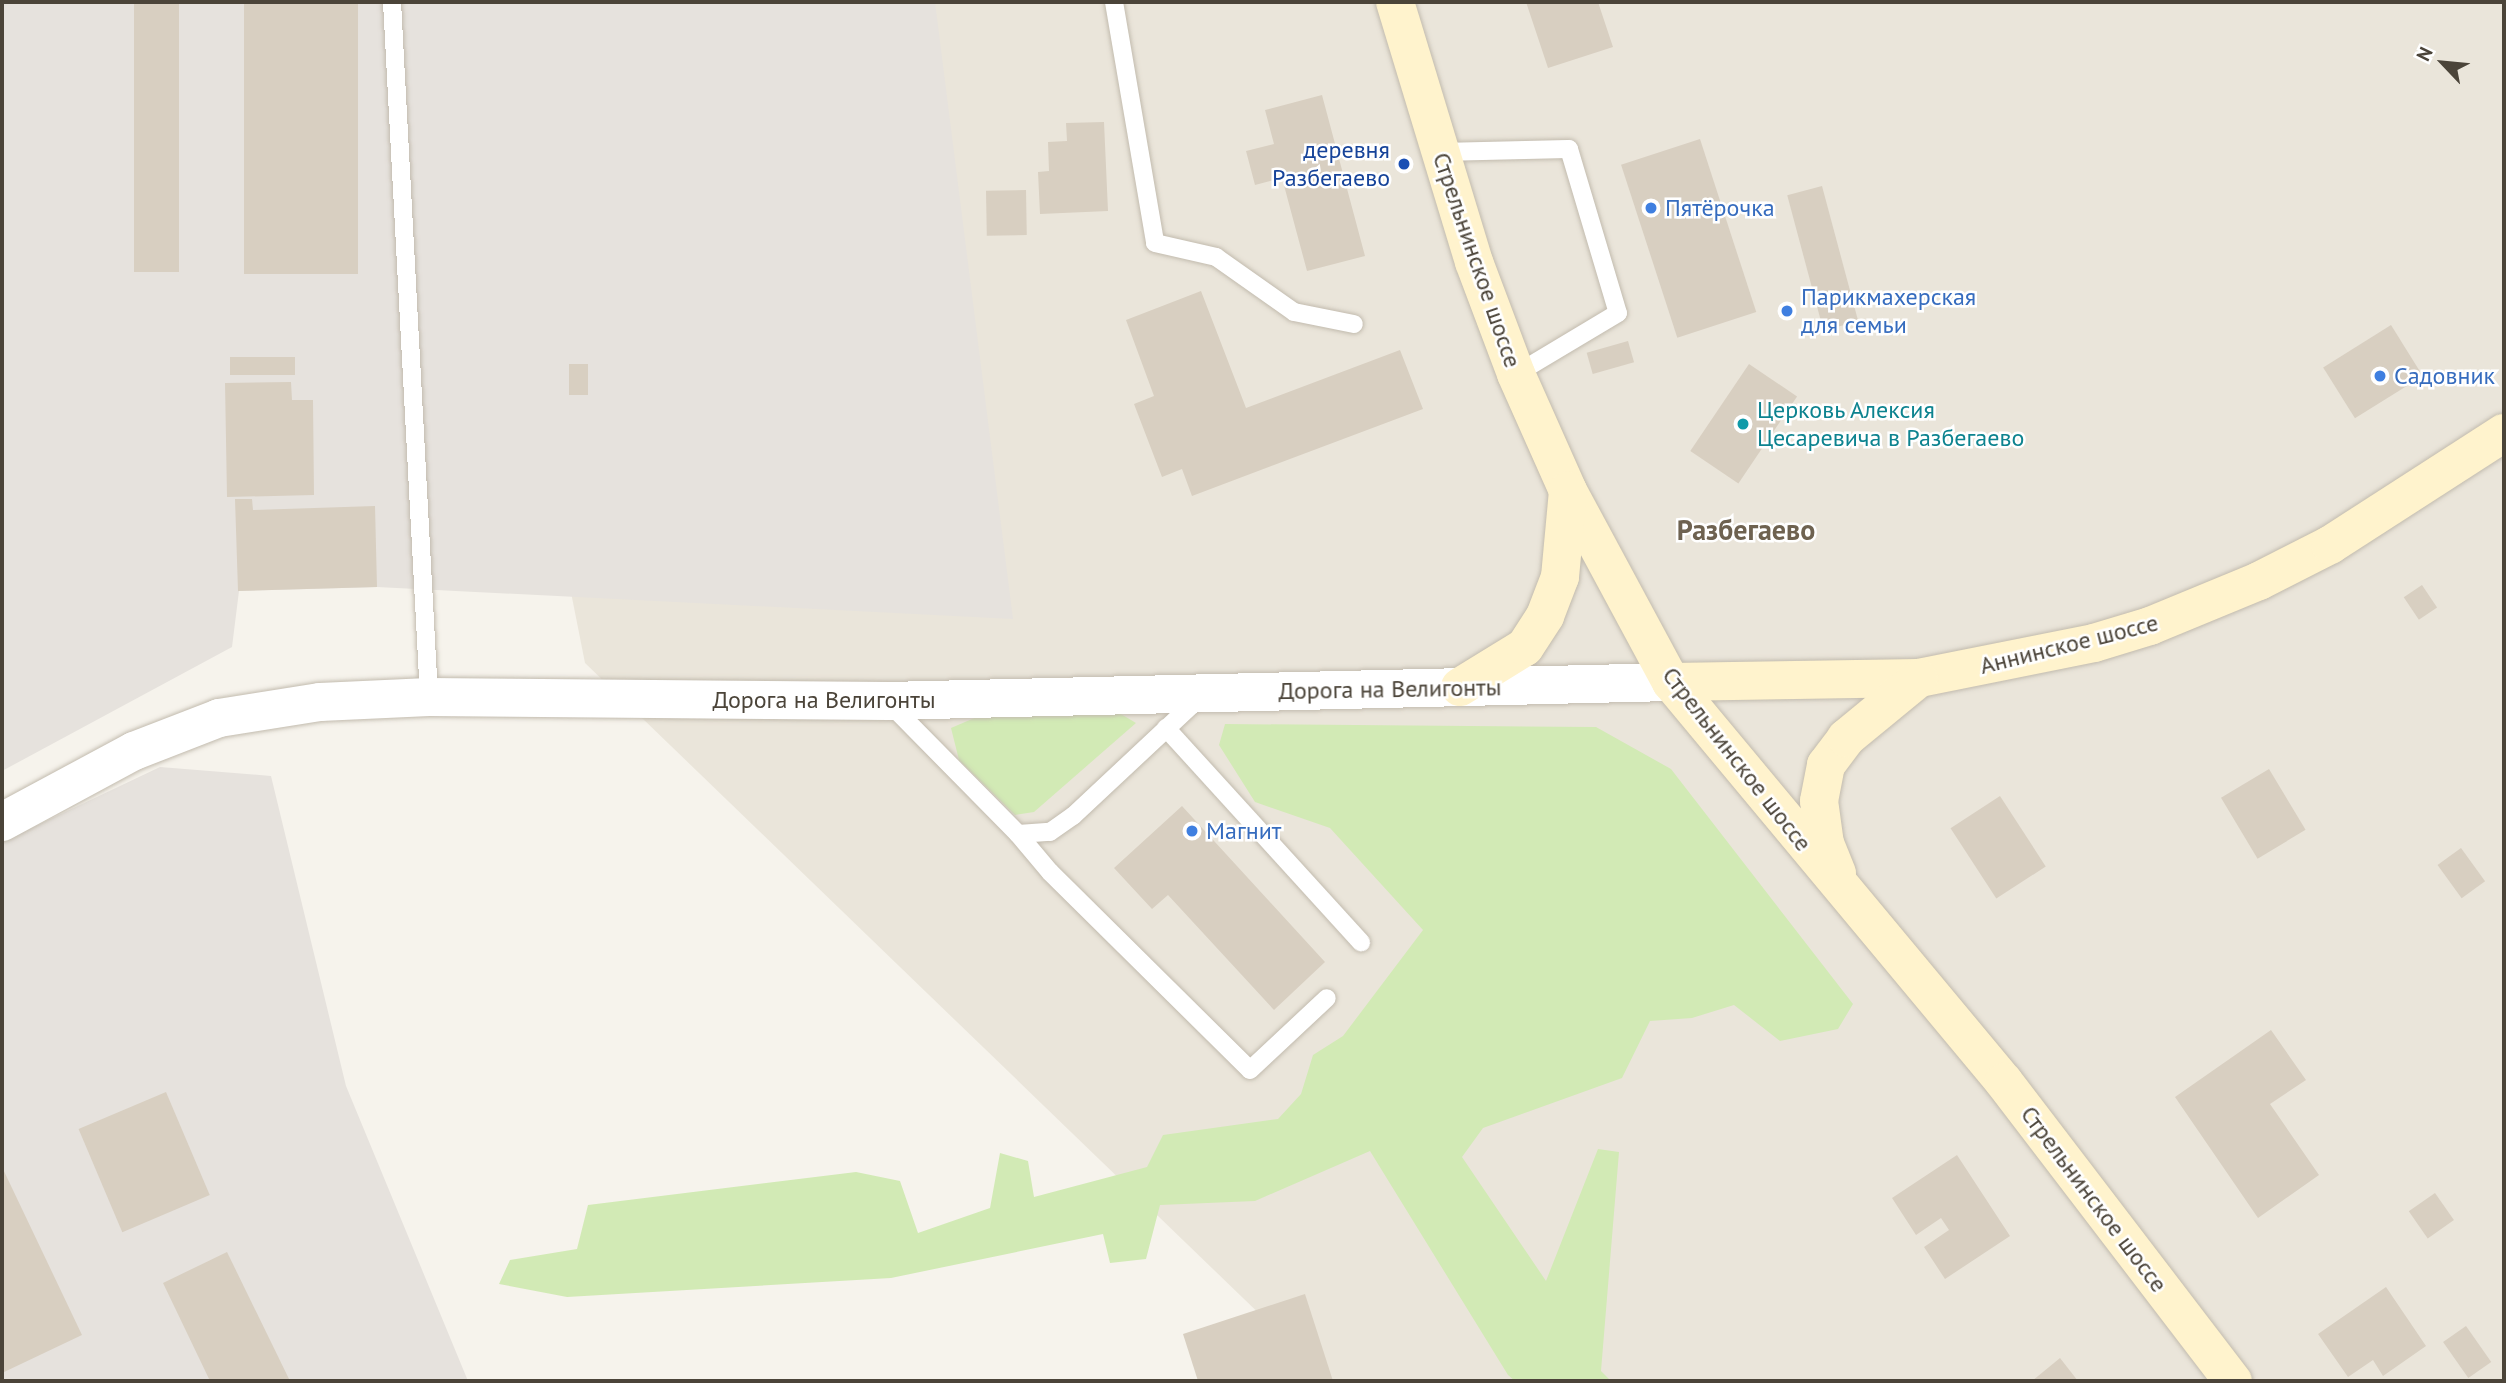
<!DOCTYPE html>
<html>
<head>
<meta charset="utf-8">
<style>
  body { margin:0 }
  #map { position:relative; width:2506px; height:1383px; overflow:hidden; background:#f6f3ec; font-family:"PT Sans",sans-serif }
  div>[style] { position:absolute }
  .residential>* { inset:0; background:#eae5da }
  .industrial>* { inset:0; background:#e6e2dd }
  .green>* { inset:0; background:#d2eab5 }
  .building>* { inset:0; background:#d8cfc1; transform-origin:0 0 }
  .roads { filter:drop-shadow(0 0 2px #c2bbae) drop-shadow(0 0 2px #c2bbae) }
  .service>* { height:18px; margin:-9px; padding:0 9px; transform-origin:9px; border-radius:9px; background:#fff }
  .tertiary>* { height:38px; margin:-19px; padding:0 19px; transform-origin:19px; border-radius:19px; background:#fff }
  .secondary>* { height:38px; margin:-19px; padding:0 19px; transform-origin:19px; border-radius:19px; background:#fff3cd }
  .dots>* { width:19px; height:19px; translate:-50% -50%; box-sizing:border-box; border:4px solid #fff; border-radius:50% }
  span { translate:-50% -50%; white-space:nowrap; text-align:center; line-height:1.15; -webkit-text-stroke:5px #fff; paint-order:stroke }
  .transit-label { font-size:24px; color:#164399 }
  .right { translate:-100% -50%; text-align:right }
  .shop-label { font-size:24px; color:#366cbe }
  .left { translate:0 -50%; text-align:left }
  .street-label { font-size:24px; color:#4b4439 }
  .culture-label { font-size:24px; color:#0d838f }
  .quarter-label { font-size:28px; color:#6e6250; font-weight:700 }
  .frame { position:absolute; inset:0; border:4px solid #4b4439; pointer-events:none }
  .north { position:absolute; left:2408px; top:28px; width:70px; height:70px; -webkit-text-stroke:5px #fff; paint-order:stroke; rotate:296deg; font-size:19px; font-weight:700; line-height:28px; text-align:center; color:#4b4439 }
  .north::after { content:''; display:block; margin:auto; width:24px; height:32px; background:#4b4439; clip-path:polygon(50% 0,100% 100%,50% 72%,0 100%) }
</style>
</head>
<body>
<div id="map">
  <div class="residential">
    <div style="clip-path:polygon(454px 2px,2504px 2px,2504px 1381px,1329px 1381px,585px 663px)"></div>
  </div>
  <div class="industrial">
    <div style="clip-path:polygon(2px 2px,935px 2px,1013px 619px,377px 587px,239px 591px,232px 647px,2px 771px)"></div>
    <div style="clip-path:polygon(160px 767px,271px 776px,346px 1086px,468px 1381px,2px 1381px,2px 842px)"></div>
  </div>
  <div class="green">
    <div style="clip-path:polygon(1116px 711px,1136px 723px,1034px 812px,1015px 815px,959px 760px,951px 728px,979px 716px)"></div>
    <div style="clip-path:polygon(1225px 724px,1596px 727px,1671px 769px,1853px 1004px,1838px 1029px,1780px 1041px,1734px 1005px,1692px 1018px,1650px 1021px,1622px 1078px,1483px 1128px,1462px 1157px,1546px 1281px,1598px 1149px,1619px 1152px,1601px 1371px,1611px 1381px,1515px 1381px,1508px 1375px,1370px 1151px,1255px 1201px,1160px 1205px,1146px 1259px,1110px 1263px,1103px 1234px,891px 1278px,567px 1297px,499px 1284px,510px 1260px,577px 1249px,588px 1205px,856px 1172px,900px 1181px,918px 1233px,990px 1208px,1000px 1153px,1028px 1161px,1034px 1197px,1147px 1167px,1163px 1135px,1278px 1119px,1301px 1094px,1313px 1055px,1343px 1036px,1423px 930px,1330px 828px,1255px 802px,1219px 745px)"></div>
  </div>
  <div class="building">
    <div style="left:134px;top:2px;width:45px;height:270px"></div>
    <div style="left:244px;top:2px;width:114px;height:272px"></div>
    <div style="clip-path:polygon(1526px 2px,1598px 2px,1613px 47px,1548px 68px)"></div>
    <div style="clip-path:polygon(1322px 95px,1365px 256px,1307px 271px,1282px 178px,1255px 185px,1246px 151px,1274px 144px,1265px 110px)"></div>
    <div style="clip-path:polygon(1104px 122px,1108px 211px,1040px 214px,1038px 172px,1049px 171px,1048px 142px,1067px 141px,1066px 123px)"></div>
    <div style="left:1700px;top:139px;width:182px;height:83px;rotate:72deg"></div>
    <div style="left:1822px;top:186px;width:140px;height:36px;rotate:75deg"></div>
    <div style="left:1026px;top:190px;width:45px;height:40px;rotate:89deg"></div>
    <div style="clip-path:polygon(1201px 291px,1246px 408px,1400px 350px,1423px 409px,1192px 496px,1182px 469px,1162px 477px,1134px 404px,1154px 396px,1126px 320px)"></div>
    <div style="left:2391px;top:325px;width:60px;height:80px;rotate:58deg"></div>
    <div style="left:1628px;top:341px;width:22px;height:43px;rotate:74deg"></div>
    <div style="left:295px;top:357px;width:18px;height:65px;rotate:90deg"></div>
    <div style="left:569px;top:364px;width:19px;height:31px"></div>
    <div style="left:1749px;top:364px;width:58px;height:105px;rotate:34deg"></div>
    <div style="clip-path:polygon(291px 382px,292px 400px,313px 400px,314px 495px,227px 497px,225px 383px)"></div>
    <div style="clip-path:polygon(235px 499px,252px 499px,253px 510px,375px 506px,377px 587px,238px 591px)"></div>
    <div style="left:2422px;top:585px;width:27px;height:22px;rotate:56deg"></div>
    <div style="left:2269px;top:769px;width:71px;height:56px;rotate:59deg"></div>
    <div style="left:2000px;top:796px;width:84px;height:59px;rotate:57deg"></div>
    <div style="clip-path:polygon(1182px 806px,1325px 962px,1274px 1010px,1168px 895px,1152px 909px,1114px 868px)"></div>
    <div style="left:2461px;top:848px;width:41px;height:29px;rotate:54deg"></div>
    <div style="clip-path:polygon(2271px 1030px,2306px 1080px,2270px 1104px,2319px 1175px,2258px 1218px,2175px 1097px)"></div>
    <div style="left:166px;top:1092px;width:112px;height:95px;rotate:67deg"></div>
    <div style="clip-path:polygon(1957px 1155px,2010px 1236px,1945px 1279px,1924px 1247px,1949px 1230px,1941px 1218px,1916px 1235px,1892px 1198px)"></div>
    <div style="clip-path:polygon(2px 1167px,82px 1335px,2px 1373px)"></div>
    <div style="left:2435px;top:1193px;width:33px;height:32px;rotate:55deg"></div>
    <div style="clip-path:polygon(227px 1252px,290px 1381px,210px 1381px,163px 1283px)"></div>
    <div style="clip-path:polygon(2386px 1287px,2426px 1346px,2383px 1376px,2373px 1360px,2348px 1377px,2318px 1334px)"></div>
    <div style="clip-path:polygon(1305px 1294px,1333px 1381px,1198px 1381px,1183px 1334px)"></div>
    <div style="left:2466px;top:1326px;width:44px;height:28px;rotate:55deg"></div>
    <div style="clip-path:polygon(2060px 1358px,2078px 1381px,2032px 1381px)"></div>
  </div>
  <div class="roads">
    <div class="service">
      <div style="left:392px;top:2px;width:696px;rotate:86.95deg"></div>
      <div style="left:1114px;top:2px;width:244px;rotate:80.3deg"></div>
      <div style="left:1155px;top:243px;width:63px;rotate:12.9deg"></div>
      <div style="left:1216px;top:257px;width:95px;rotate:35.2deg"></div>
      <div style="left:1294px;top:312px;width:61px;rotate:11.3deg"></div>
      <div style="left:1439px;top:152px;width:130px;rotate:-1.3deg"></div>
      <div style="left:1569px;top:149px;width:171px;rotate:73.4deg"></div>
      <div style="left:1618px;top:313px;width:119px;rotate:149.1deg"></div>
      <div style="left:890px;top:704px;width:182px;rotate:45.4deg"></div>
      <div style="left:1018px;top:834px;width:32px;rotate:-4deg"></div>
      <div style="left:1050px;top:832px;width:28px;rotate:-35deg"></div>
      <div style="left:1073px;top:816px;width:174px;rotate:-43.1deg"></div>
      <div style="left:1166px;top:728px;width:290px;rotate:47.7deg"></div>
      <div style="left:1018px;top:834px;width:50px;rotate:49.9deg"></div>
      <div style="left:1050px;top:872px;width:281px;rotate:44.7deg"></div>
      <div style="left:1250px;top:1070px;width:105px;rotate:-43.1deg"></div>
    </div>
    <div class="tertiary">
      <div style="left:2px;top:822px;width:150px;rotate:-28.3deg"></div>
      <div style="left:134px;top:751px;width:91px;rotate:-21.2deg"></div>
      <div style="left:219px;top:718px;width:102px;rotate:-9deg"></div>
      <div style="left:320px;top:702px;width:109px;rotate:-2.6deg"></div>
      <div style="left:429px;top:697px;width:459px;rotate:0.5deg"></div>
      <div style="left:888px;top:701px;width:783px;rotate:-1.39deg"></div>
    </div>
    <div class="secondary">
      <div style="left:1395px;top:2px;width:272px;rotate:73.1deg"></div>
      <div style="left:1474px;top:262px;width:120px;rotate:69.4deg"></div>
      <div style="left:1516px;top:374px;width:128px;rotate:66deg"></div>
      <div style="left:1568px;top:491px;width:217px;rotate:61.7deg"></div>
      <div style="left:1671px;top:682px;width:520px;rotate:50.22deg"></div>
      <div style="left:2004px;top:1082px;width:377px;rotate:52.6deg"></div>
      <div style="left:1671px;top:682px;width:248px;rotate:-0.9deg"></div>
      <div style="left:1919px;top:678px;width:178px;rotate:-11.3deg"></div>
      <div style="left:2094px;top:643px;width:59px;rotate:-16.9deg"></div>
      <div style="left:2150px;top:626px;width:118px;rotate:-22.4deg"></div>
      <div style="left:2259px;top:581px;width:80px;rotate:-26.9deg"></div>
      <div style="left:2330px;top:545px;width:207px;rotate:-32.8deg"></div>
      <div style="left:1460px;top:687px;width:76px;rotate:-31.6deg"></div>
      <div style="left:1525px;top:647px;width:37px;rotate:-57deg"></div>
      <div style="left:1545px;top:616px;width:42px;rotate:-69deg"></div>
      <div style="left:1560px;top:577px;width:86px;rotate:-84.7deg"></div>
      <div style="left:1837px;top:873px;width:31px;rotate:-112deg"></div>
      <div style="left:1825px;top:844px;width:43px;rotate:-97.9deg"></div>
      <div style="left:1819px;top:801px;width:37px;rotate:-79deg"></div>
      <div style="left:1826px;top:765px;width:34px;rotate:-53deg"></div>
      <div style="left:1846px;top:738px;width:94px;rotate:-39.4deg"></div>
    </div>
  </div>
  <div class="dots">
    <div style="left:1404px;top:164px;background:#1a4fb4"></div>
    <div style="left:1651px;top:208px;background:#3f7fe0"></div>
    <div style="left:1787px;top:311px;background:#3f7fe0"></div>
    <div style="left:2380px;top:376px;background:#3f7fe0"></div>
    <div style="left:1743px;top:424px;background:#0f9aa8"></div>
    <div style="left:1192px;top:831px;background:#3f7fe0"></div>
  </div>
  <div class="transit-label">
    <span class="right" style="left:1390px;top:164px">деревня<br>Разбегаево</span>
  </div>
  <div class="shop-label">
    <span class="left" style="left:1665px;top:208px">Пятёрочка</span>
    <span class="left" style="left:1801px;top:311px">Парикмахерская<br>для семьи</span>
    <span class="left" style="left:2394px;top:376px">Садовник</span>
    <span class="left" style="left:1206px;top:831px">Магнит</span>
  </div>
  <div class="street-label">
    <span style="left:1477px;top:260px;rotate:71deg">Стрельнинское шоссе</span>
    <span style="left:2069px;top:644px;rotate:-14deg">Аннинское шоссе</span>
    <span style="left:1390px;top:689px;rotate:-1deg">Дорога на Велигонты</span>
    <span style="left:824px;top:700px">Дорога на Велигонты</span>
    <span style="left:1737px;top:759px;rotate:52deg">Стрельнинское шоссе</span>
    <span style="left:2094px;top:1199px;rotate:53deg">Стрельнинское шоссе</span>
  </div>
  <div class="culture-label">
    <span class="left" style="left:1757px;top:424px">Церковь Алексия<br>Цесаревича в Разбегаево</span>
  </div>
  <div class="quarter-label">
    <span style="left:1746px;top:530px">Разбегаево</span>
  </div>
  <div class="frame"></div>
  <div class="north">N</div>
</div>
</body>
</html>
